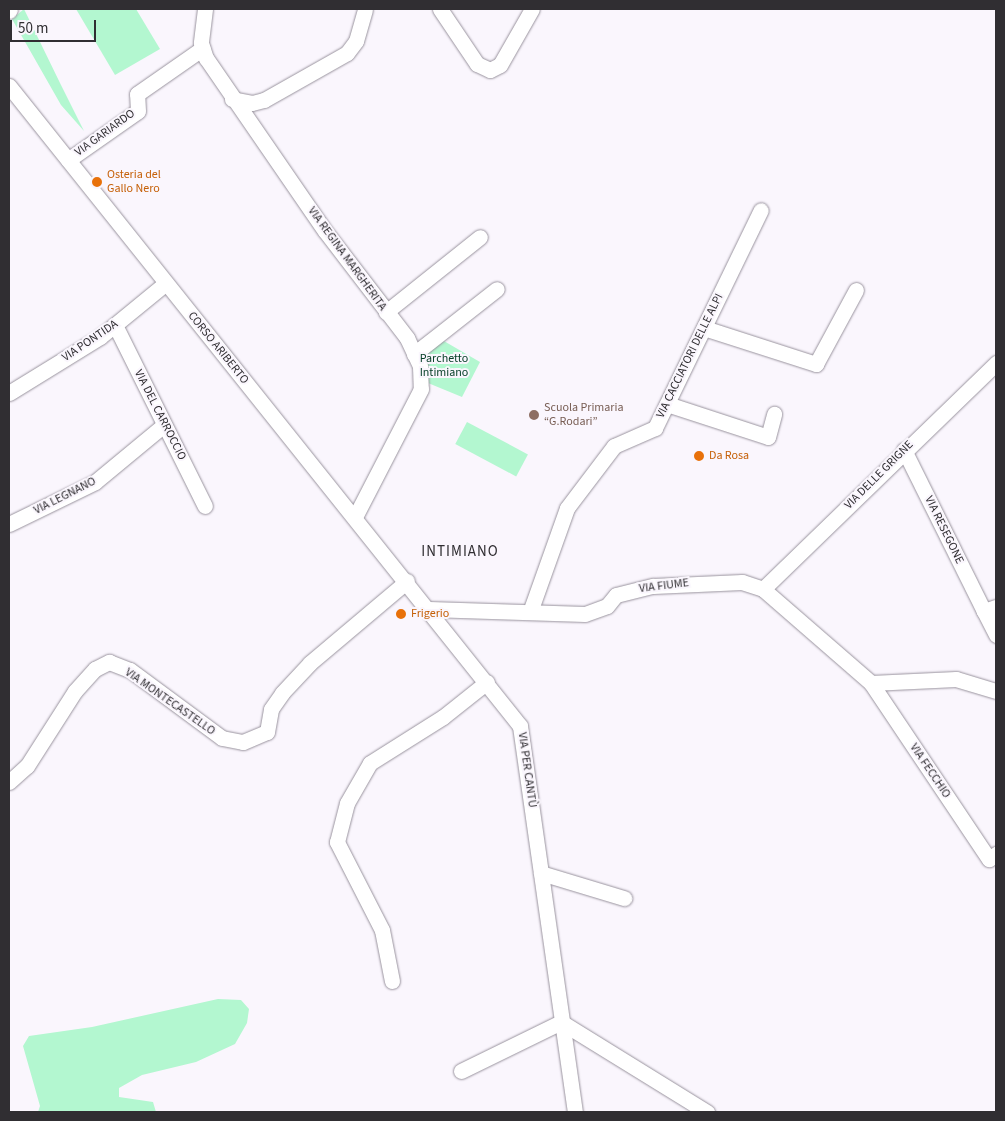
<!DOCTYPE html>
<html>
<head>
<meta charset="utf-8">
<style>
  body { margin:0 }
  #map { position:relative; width:1005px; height:1121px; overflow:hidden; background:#faf6fd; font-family:"Source Sans 3",sans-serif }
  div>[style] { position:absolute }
  .green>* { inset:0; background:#b3f7d0; transform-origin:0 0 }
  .roads { filter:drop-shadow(0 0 1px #99939e) drop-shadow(0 0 1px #99939e) }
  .minor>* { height:15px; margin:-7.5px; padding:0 7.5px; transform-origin:7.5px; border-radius:7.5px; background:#fff }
  .dots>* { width:14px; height:14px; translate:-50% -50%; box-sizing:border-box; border:2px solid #faf6fd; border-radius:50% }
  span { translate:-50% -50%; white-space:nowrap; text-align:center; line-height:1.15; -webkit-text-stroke:4px #faf6fd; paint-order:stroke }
  .street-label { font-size:12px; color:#302e32 }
  .food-label { font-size:12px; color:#c56008 }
  .left { translate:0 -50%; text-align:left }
  .park-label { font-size:12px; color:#084129 }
  .education-label { font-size:12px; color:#785e54 }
  .quarter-label { font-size:15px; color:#302e32; letter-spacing:1px }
  .frame { position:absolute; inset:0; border:10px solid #302e32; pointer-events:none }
  .scale { position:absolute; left:10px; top:20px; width:86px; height:22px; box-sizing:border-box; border:2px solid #302e32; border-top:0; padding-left:6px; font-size:15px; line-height:18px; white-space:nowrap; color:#302e32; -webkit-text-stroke:4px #faf6fd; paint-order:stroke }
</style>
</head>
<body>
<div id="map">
  <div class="green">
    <div style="clip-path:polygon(24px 9px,60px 83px,84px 131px,61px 105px,12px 19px)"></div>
    <div style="clip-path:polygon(76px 9px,136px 9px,160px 49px,115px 75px)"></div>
    <div style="clip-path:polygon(437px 337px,480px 362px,462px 397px,428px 383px,414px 354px)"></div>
    <div style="left:467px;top:422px;width:69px;height:25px;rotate:28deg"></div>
    <div style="clip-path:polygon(218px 999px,241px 1000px,249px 1009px,247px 1023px,235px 1044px,196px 1062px,142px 1075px,119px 1088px,119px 1097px,153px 1102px,156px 1112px,38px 1112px,40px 1106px,23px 1046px,29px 1036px,92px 1027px)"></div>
  </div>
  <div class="roads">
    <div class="minor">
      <div style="left:205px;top:9px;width:34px;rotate:97deg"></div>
      <div style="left:201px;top:43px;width:16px;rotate:72deg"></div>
      <div style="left:206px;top:58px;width:210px;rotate:55.5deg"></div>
      <div style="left:325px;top:231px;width:135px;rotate:52.5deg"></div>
      <div style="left:407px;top:338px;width:31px;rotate:65deg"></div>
      <div style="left:420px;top:366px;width:23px;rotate:88deg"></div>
      <div style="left:421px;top:389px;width:144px;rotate:117.3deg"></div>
      <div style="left:440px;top:9px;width:66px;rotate:56.1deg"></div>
      <div style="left:477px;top:64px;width:14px;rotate:25deg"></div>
      <div style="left:490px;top:70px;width:11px;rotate:-27deg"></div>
      <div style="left:500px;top:65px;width:64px;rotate:-60.3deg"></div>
      <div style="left:9px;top:11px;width:2px;rotate:-63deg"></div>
      <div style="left:9px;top:86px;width:819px;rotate:51.39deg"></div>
      <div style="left:520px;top:726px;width:390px;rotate:81.9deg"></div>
      <div style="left:232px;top:99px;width:20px;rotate:11deg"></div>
      <div style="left:252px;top:103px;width:12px;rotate:-14deg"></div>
      <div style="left:264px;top:100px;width:95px;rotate:-29.5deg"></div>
      <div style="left:347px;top:53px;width:15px;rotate:-53deg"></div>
      <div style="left:356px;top:41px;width:32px;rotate:-74deg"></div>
      <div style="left:68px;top:160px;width:85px;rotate:-35deg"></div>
      <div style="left:138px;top:111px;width:17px;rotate:-93deg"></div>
      <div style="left:137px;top:94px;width:80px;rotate:-34.9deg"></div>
      <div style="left:386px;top:312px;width:120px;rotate:-38.6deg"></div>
      <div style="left:115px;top:325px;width:202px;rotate:63.6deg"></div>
      <div style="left:704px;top:328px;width:118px;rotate:17.8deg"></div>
      <div style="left:816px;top:364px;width:84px;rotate:-61.6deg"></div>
      <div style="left:414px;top:354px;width:105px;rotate:-38.1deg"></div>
      <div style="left:9px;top:393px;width:107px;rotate:-31.6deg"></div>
      <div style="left:100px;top:337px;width:85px;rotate:-39.3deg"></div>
      <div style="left:667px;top:404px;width:106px;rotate:18.1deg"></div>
      <div style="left:768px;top:437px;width:24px;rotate:-75deg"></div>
      <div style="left:904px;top:450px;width:180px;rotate:63.6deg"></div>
      <div style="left:9px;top:524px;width:96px;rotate:-26deg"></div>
      <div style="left:95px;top:482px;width:89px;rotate:-39.6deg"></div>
      <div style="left:763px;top:589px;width:325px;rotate:-44.1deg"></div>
      <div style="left:996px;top:607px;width:13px;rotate:162deg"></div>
      <div style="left:984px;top:611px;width:27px;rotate:63deg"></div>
      <div style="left:429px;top:609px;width:156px;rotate:1.8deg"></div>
      <div style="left:585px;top:614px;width:23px;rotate:-20deg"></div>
      <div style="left:607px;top:606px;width:14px;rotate:-51deg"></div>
      <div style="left:616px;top:595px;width:38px;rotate:-14deg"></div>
      <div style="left:653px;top:586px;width:89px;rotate:-2.6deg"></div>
      <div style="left:742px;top:582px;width:22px;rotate:18deg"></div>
      <div style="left:763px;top:589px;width:143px;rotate:41deg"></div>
      <div style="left:871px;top:683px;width:212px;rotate:56.2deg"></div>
      <div style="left:989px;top:859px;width:9px;rotate:-36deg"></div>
      <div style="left:530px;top:612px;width:110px;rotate:-70.4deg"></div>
      <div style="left:567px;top:508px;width:78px;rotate:-52.8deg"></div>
      <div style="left:614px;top:446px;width:45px;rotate:-23.7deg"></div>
      <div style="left:655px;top:428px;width:242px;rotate:-64.1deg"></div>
      <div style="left:871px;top:683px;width:85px;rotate:-2.7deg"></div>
      <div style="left:956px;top:679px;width:42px;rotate:16.7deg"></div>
      <div style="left:9px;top:782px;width:24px;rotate:-42deg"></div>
      <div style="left:27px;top:766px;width:89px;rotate:-57.4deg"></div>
      <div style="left:75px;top:691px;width:30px;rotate:-48deg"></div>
      <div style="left:95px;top:669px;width:16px;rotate:-27deg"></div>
      <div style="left:109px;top:662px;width:22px;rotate:21deg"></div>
      <div style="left:130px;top:670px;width:114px;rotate:36.5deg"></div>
      <div style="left:222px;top:738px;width:21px;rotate:11deg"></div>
      <div style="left:243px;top:742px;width:26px;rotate:-23deg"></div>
      <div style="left:267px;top:732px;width:23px;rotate:-80deg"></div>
      <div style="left:271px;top:709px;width:19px;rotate:-55deg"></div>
      <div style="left:282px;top:693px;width:41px;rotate:-47deg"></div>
      <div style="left:310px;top:663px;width:127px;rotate:-40.2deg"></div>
      <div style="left:541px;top:873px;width:87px;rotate:16.8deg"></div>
      <div style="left:392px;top:981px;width:52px;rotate:-101.1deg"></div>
      <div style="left:382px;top:930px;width:99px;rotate:-117.1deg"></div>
      <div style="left:337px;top:842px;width:40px;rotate:-75.6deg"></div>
      <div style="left:347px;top:803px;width:46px;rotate:-60.1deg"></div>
      <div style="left:370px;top:763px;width:86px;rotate:-32.2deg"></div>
      <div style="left:443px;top:717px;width:56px;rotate:-38.5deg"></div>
      <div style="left:461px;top:1071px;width:111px;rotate:-26.1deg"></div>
      <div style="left:561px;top:1022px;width:172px;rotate:31.7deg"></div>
    </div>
  </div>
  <div class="dots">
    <div style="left:97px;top:182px;background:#e8710a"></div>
    <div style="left:534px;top:415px;background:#8d6e63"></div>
    <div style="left:699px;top:456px;background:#e8710a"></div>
    <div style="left:401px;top:614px;background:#e8710a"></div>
  </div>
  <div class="street-label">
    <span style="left:105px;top:133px;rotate:-36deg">VIA GARIARDO</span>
    <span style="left:347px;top:259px;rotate:54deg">VIA REGINA MARGHERITA</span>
    <span style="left:90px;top:341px;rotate:-34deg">VIA PONTIDA</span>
    <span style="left:218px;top:348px;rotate:51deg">CORSO ARIBERTO</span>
    <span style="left:690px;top:356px;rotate:-64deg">VIA CACCIATORI DELLE ALPI</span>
    <span style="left:160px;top:415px;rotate:63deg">VIA DEL CARROCCIO</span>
    <span style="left:879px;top:475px;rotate:-45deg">VIA DELLE GRIGNE</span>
    <span style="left:65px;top:496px;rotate:-27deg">VIA LEGNANO</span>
    <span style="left:944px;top:530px;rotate:64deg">VIA RESEGONE</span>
    <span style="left:664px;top:586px;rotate:-7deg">VIA FIUME</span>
    <span style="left:170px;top:702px;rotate:35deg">VIA MONTECASTELLO</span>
    <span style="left:527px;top:770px;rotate:82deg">VIA PER CANTÙ</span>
    <span style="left:930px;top:771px;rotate:56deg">VIA FECCHIO</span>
  </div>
  <div class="food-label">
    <span class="left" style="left:107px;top:182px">Osteria del<br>Gallo Nero</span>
    <span class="left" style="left:709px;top:456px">Da Rosa</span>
    <span class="left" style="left:411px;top:614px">Frigerio</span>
  </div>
  <div class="park-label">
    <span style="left:444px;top:366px">Parchetto<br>Intimiano</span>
  </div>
  <div class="education-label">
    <span class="left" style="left:544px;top:415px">Scuola Primaria<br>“G.Rodari”</span>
  </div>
  <div class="quarter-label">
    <span style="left:460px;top:552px">INTIMIANO</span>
  </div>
  <div class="frame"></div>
  <div class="scale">50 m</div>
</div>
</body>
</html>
